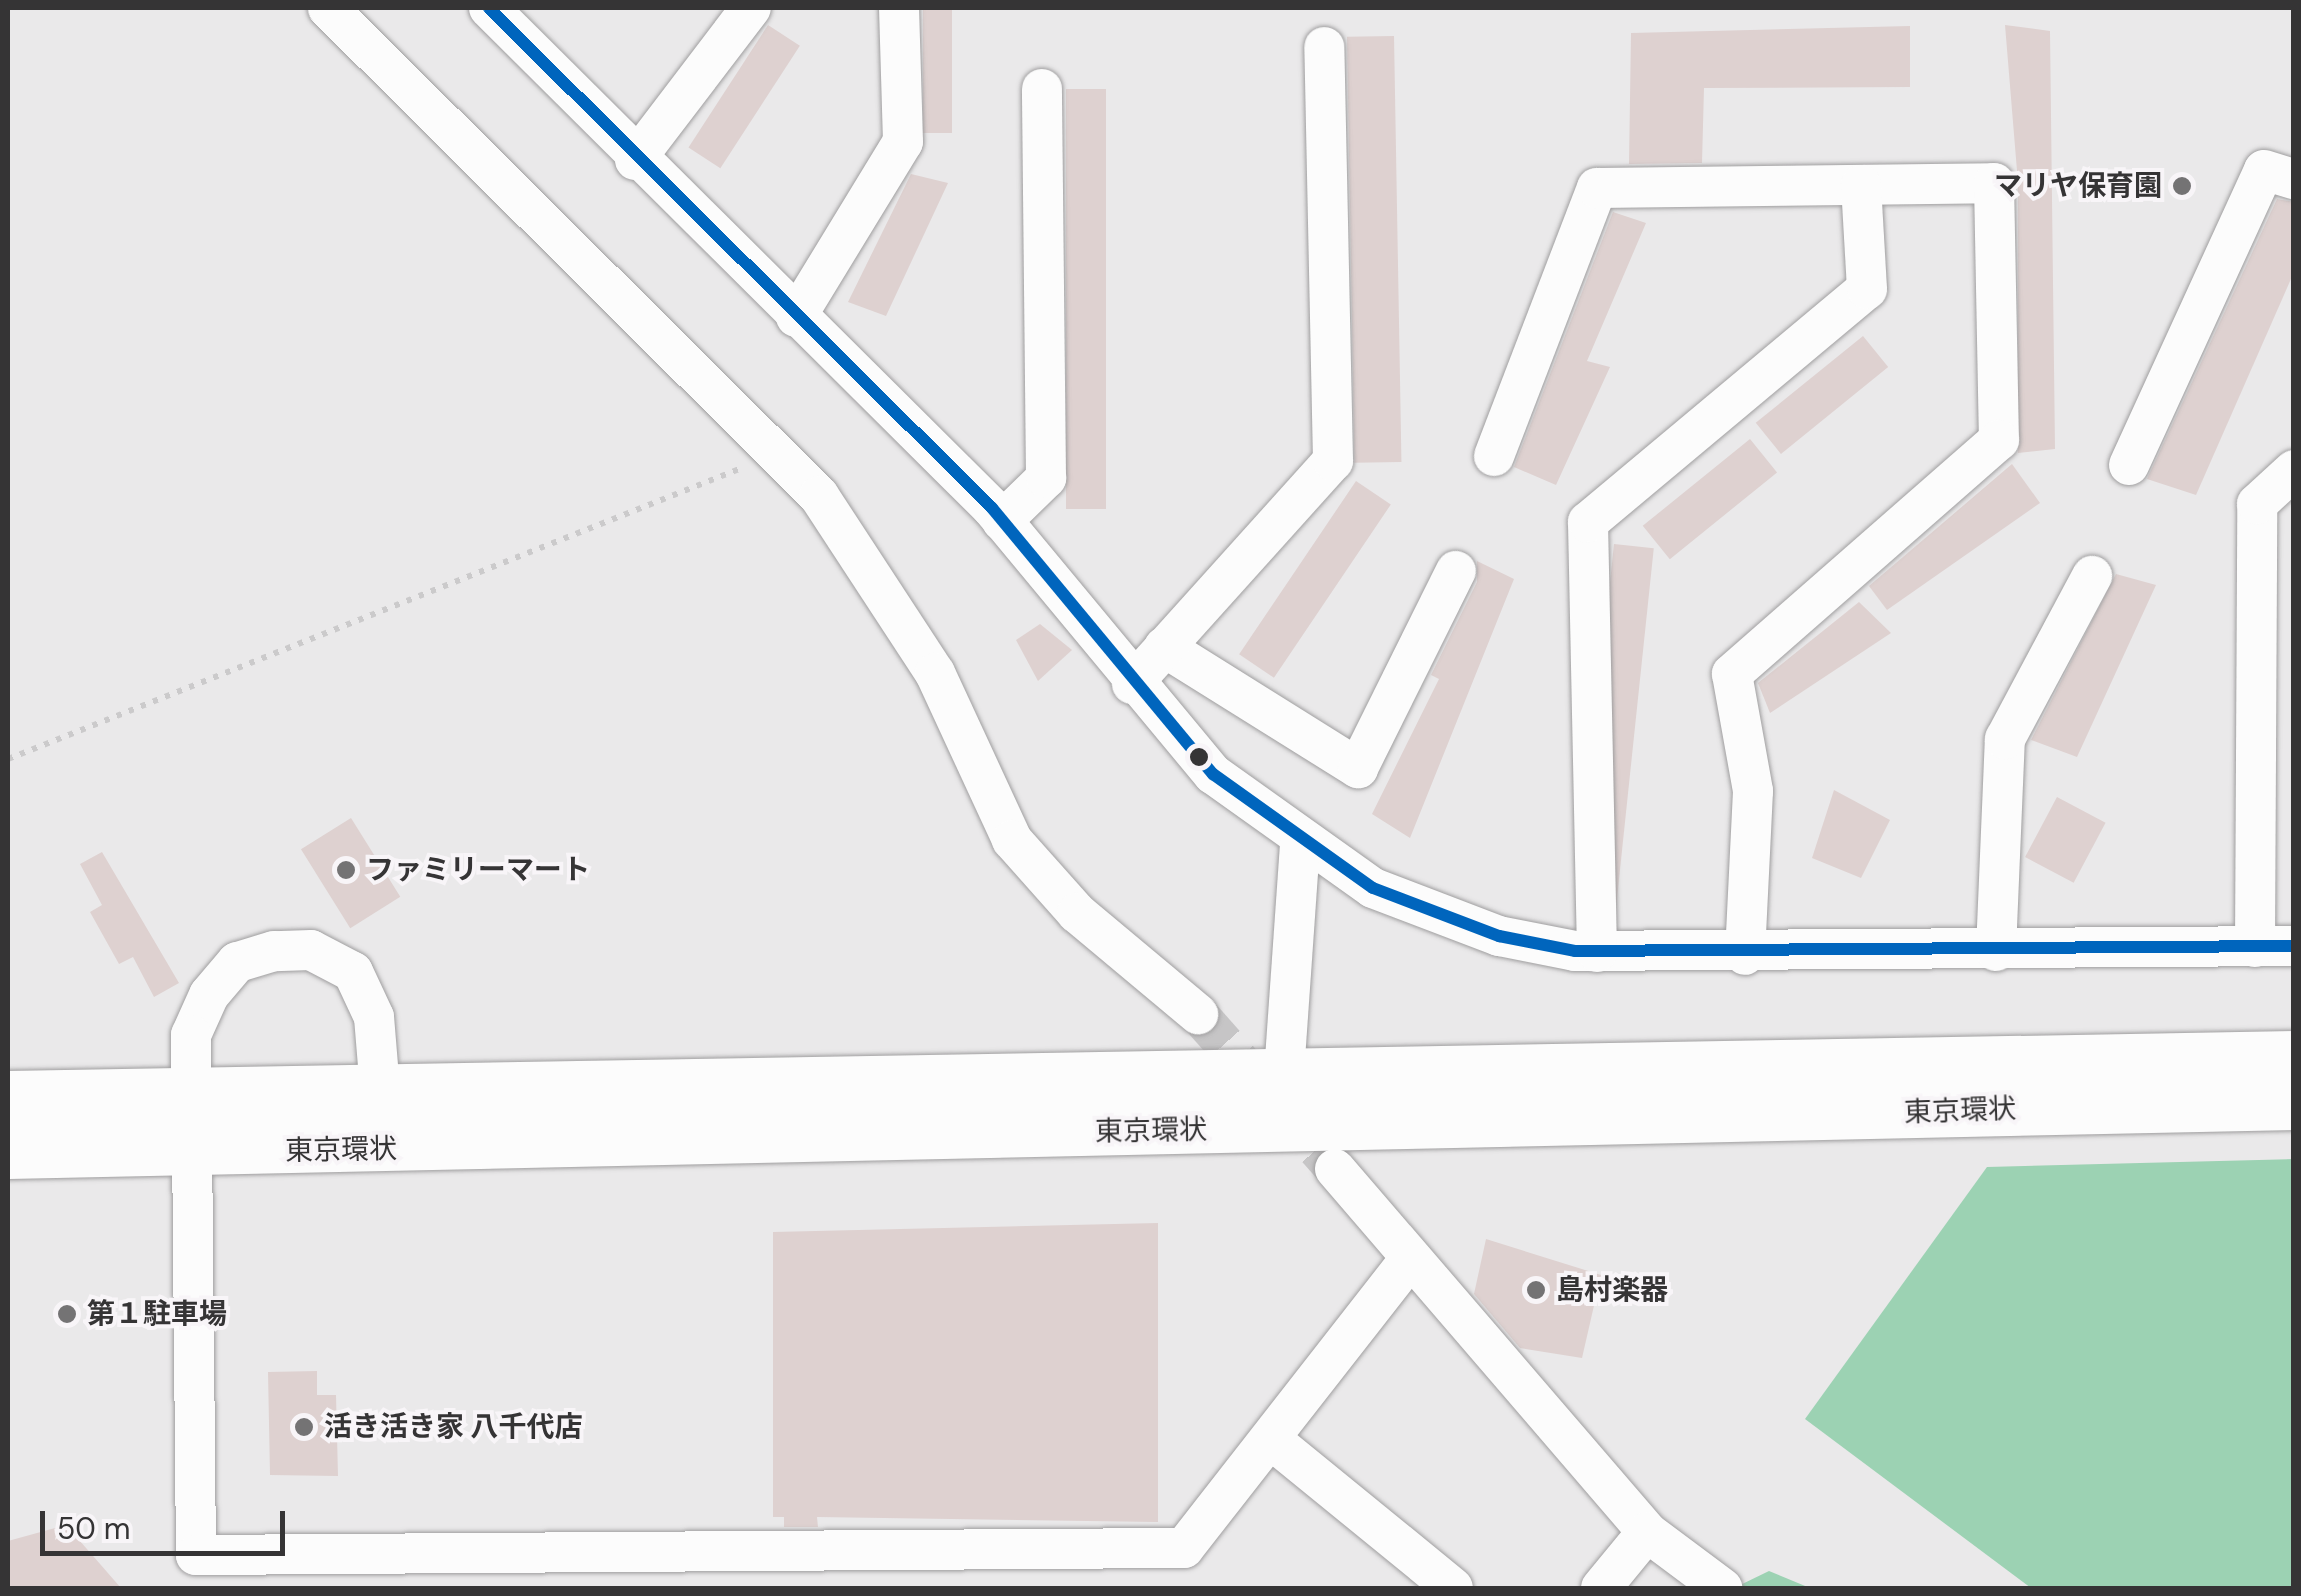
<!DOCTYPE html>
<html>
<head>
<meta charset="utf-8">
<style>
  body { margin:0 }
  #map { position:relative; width:2301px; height:1596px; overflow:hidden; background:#eae9ea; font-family:"DM Sans","Noto Sans JP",sans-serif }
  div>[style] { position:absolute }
  .forest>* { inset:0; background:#9cd2b3 }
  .building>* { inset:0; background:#ded1d0; transform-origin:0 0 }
  .minor-tunnel>* { height:40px; margin-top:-20px; transform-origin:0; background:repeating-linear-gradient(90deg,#c6c5c6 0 40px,transparent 0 60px) }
  .path>* { height:6px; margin-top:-3px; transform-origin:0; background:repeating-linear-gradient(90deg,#cbcacb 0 5px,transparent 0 13px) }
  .roads { filter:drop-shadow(0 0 2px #9f9e9f) drop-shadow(0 0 2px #9f9e9f) }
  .minor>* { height:40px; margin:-20px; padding:0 20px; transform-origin:20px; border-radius:20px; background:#fcfcfc }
  .highway>* { height:55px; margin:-27.5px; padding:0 27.5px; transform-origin:27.5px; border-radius:27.5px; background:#fcfcfc }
  .bus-1>* { height:12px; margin:-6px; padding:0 6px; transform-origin:6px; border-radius:6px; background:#0065bd }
  .dots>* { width:28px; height:28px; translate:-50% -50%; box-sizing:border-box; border:5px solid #f8f5f8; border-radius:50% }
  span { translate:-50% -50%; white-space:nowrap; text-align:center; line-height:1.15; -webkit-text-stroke:8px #f8f5f8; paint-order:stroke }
  .poi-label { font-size:28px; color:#353435; font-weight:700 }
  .right { translate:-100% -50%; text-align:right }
  .left { translate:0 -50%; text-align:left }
  .street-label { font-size:28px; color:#353435 }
  .frame { position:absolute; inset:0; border:10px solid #353435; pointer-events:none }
  .scale { position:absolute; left:40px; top:1511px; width:245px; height:45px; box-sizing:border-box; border:5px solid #353435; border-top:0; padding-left:12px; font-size:30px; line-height:35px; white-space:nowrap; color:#353435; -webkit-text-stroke:8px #f8f5f8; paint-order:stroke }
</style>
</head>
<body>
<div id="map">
  <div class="forest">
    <div style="clip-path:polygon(2293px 1159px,2293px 1588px,2031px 1588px,1805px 1419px,1987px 1167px)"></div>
    <div style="clip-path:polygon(1769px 1571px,1810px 1588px,1734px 1588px)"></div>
  </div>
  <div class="building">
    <div style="left:923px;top:8px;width:29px;height:125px"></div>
    <div style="left:768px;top:25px;width:38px;height:146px;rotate:33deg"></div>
    <div style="clip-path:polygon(2005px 25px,2050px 31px,2055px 449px,2018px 453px,2018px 183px)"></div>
    <div style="clip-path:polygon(1910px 26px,1910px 87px,1704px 88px,1702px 163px,1629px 164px,1631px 33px)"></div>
    <div style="left:1394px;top:36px;width:426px;height:47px;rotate:89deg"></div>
    <div style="left:1106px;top:89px;width:420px;height:40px;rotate:90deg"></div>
    <div style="clip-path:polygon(911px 174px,948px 183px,886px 316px,848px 302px)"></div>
    <div style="clip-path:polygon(2277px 199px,2294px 202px,2294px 272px,2196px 495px,2147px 479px)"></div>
    <div style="clip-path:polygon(1613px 212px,1646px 223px,1587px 361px,1610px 367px,1556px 485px,1514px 467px)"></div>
    <div style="left:1863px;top:336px;width:40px;height:138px;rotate:51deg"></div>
    <div style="left:1750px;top:439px;width:43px;height:138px;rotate:51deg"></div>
    <div style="clip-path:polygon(2012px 464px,2040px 503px,1887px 610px,1869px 586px)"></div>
    <div style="left:1356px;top:481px;width:42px;height:209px;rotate:34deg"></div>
    <div style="left:1614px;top:544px;width:40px;height:357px;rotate:6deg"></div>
    <div style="clip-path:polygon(1477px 561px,1514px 579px,1410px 838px,1372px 814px,1439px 679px,1431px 675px,1477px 582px)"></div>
    <div style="clip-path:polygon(2116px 574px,2156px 585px,2077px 757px,2031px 740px)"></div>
    <div style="clip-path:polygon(1859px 602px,1891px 633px,1770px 713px,1758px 683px)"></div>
    <div style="clip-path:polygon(1040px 624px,1072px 650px,1038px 681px,1016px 640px)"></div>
    <div style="clip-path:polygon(1834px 790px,1890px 820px,1861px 878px,1812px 858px)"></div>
    <div style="left:2057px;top:797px;width:55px;height:68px;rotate:28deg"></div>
    <div style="left:351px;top:818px;width:93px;height:59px;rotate:58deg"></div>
    <div style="clip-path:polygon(102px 852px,179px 983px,154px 997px,133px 957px,119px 964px,90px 912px,102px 905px,80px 864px)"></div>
    <div style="clip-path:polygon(1158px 1223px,1158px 1522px,817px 1517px,818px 1527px,784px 1527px,784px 1517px,773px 1517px,773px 1232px)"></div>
    <div style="clip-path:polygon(1486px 1239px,1601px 1275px,1582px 1358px,1520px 1348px,1474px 1294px)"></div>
    <div style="clip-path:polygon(317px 1371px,317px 1395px,336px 1395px,338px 1476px,270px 1475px,268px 1372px)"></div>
    <div style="clip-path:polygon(66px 1525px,121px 1588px,8px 1588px,8px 1541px)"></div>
  </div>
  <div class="minor-tunnel">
    <div style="left:1198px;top:1014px;width:207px;rotate:48.5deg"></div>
  </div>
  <div class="path">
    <div style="left:8px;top:759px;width:790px;rotate:-21.63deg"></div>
  </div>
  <div class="roads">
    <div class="minor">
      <div style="left:328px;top:8px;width:692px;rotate:44.82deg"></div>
      <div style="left:819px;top:496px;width:212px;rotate:56.8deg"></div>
      <div style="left:935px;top:673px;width:184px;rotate:65.2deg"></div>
      <div style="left:1012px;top:840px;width:98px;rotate:48.3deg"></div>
      <div style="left:1077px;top:913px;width:158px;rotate:39.9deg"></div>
      <div style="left:489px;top:8px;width:709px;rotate:44.83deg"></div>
      <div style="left:992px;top:508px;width:346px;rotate:50.3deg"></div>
      <div style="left:1213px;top:774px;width:196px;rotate:35.5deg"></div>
      <div style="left:1373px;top:888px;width:135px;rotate:20.9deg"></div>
      <div style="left:1499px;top:936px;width:77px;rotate:11.2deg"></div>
      <div style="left:1575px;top:951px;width:719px;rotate:-0.4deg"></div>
      <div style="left:635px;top:160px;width:191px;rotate:-52.7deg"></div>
      <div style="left:796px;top:317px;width:205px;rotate:-58.6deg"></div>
      <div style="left:903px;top:142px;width:134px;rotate:-91.7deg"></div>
      <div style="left:1494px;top:456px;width:287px;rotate:-69deg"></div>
      <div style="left:1597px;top:188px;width:397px;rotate:-0.7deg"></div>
      <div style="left:1994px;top:183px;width:257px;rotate:88.9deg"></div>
      <div style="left:1999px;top:440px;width:355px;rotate:138.8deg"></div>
      <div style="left:1732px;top:674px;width:119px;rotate:79.8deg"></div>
      <div style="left:1753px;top:791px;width:164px;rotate:92.8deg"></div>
      <div style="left:2129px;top:465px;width:324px;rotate:-65.4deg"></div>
      <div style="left:2264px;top:170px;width:31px;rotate:17deg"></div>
      <div style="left:1002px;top:521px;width:62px;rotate:-44.3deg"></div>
      <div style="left:1046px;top:478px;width:389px;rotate:-90.6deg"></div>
      <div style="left:1164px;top:647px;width:229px;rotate:32deg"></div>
      <div style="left:1358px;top:768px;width:220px;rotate:-63.6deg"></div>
      <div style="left:1132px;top:684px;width:300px;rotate:-48deg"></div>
      <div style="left:1333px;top:461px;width:414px;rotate:-91.2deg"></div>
      <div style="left:2255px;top:947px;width:443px;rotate:-89.7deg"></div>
      <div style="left:2257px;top:504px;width:50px;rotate:-42.6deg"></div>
      <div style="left:1996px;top:951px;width:212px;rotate:-87.6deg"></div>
      <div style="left:2005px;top:739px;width:185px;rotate:-61.9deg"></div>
      <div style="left:1597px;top:952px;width:430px;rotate:-91.2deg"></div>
      <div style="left:1588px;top:522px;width:363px;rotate:-39.9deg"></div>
      <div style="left:1867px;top:289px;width:104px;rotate:-93.3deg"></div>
      <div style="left:380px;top:1090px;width:73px;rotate:-94.7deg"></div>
      <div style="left:374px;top:1017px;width:50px;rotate:-115deg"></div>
      <div style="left:353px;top:972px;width:47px;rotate:-152.4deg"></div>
      <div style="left:311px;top:950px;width:37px;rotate:178deg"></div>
      <div style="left:274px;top:951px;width:39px;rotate:163deg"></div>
      <div style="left:237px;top:962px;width:43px;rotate:130.3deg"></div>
      <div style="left:209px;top:995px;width:44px;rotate:114.2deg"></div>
      <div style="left:191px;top:1035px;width:520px;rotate:89.45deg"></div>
      <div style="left:196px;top:1555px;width:988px;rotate:-0.41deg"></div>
      <div style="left:1184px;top:1548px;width:367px;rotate:-52deg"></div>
      <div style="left:1282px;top:1102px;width:261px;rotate:-86deg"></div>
      <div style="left:1335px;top:1169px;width:479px;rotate:49.3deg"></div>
      <div style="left:1647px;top:1532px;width:94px;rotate:36.7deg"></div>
      <div style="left:1273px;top:1441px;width:232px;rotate:39.2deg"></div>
      <div style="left:1601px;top:1588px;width:72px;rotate:-50.6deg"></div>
    </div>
    <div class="highway">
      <div style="left:8px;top:1098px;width:2286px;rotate:-1deg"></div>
      <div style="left:8px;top:1151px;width:2287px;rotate:-1.23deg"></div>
    </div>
  </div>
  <div class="bus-1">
    <div style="left:489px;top:8px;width:709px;rotate:44.83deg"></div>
    <div style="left:992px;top:508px;width:346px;rotate:50.3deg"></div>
    <div style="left:1213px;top:774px;width:196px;rotate:35.5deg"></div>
    <div style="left:1373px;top:888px;width:135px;rotate:20.9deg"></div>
    <div style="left:1499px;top:936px;width:77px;rotate:11.2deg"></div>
    <div style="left:1575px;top:951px;width:719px;rotate:-0.4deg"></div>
  </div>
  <div class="dots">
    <div style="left:2182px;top:186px;background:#747374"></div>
    <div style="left:1199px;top:757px;background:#353435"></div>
    <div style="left:346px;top:870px;background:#747374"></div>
    <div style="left:1536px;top:1290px;background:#747374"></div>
    <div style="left:67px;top:1314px;background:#747374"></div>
    <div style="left:304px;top:1427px;background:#747374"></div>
  </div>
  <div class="poi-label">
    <span class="right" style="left:2162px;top:186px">マリヤ保育園</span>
    <span class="left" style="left:366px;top:870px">ファミリーマート</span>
    <span class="left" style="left:1556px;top:1290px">島村楽器</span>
    <span class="left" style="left:87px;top:1314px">第１駐車場</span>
    <span class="left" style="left:324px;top:1427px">活き活き家 八千代店</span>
  </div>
  <div class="street-label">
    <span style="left:1960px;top:1111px;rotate:-2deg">東京環状</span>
    <span style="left:1151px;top:1131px;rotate:-1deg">東京環状</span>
    <span style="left:341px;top:1150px;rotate:-1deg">東京環状</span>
  </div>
  <div class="frame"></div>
  <div class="scale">50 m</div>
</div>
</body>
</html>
